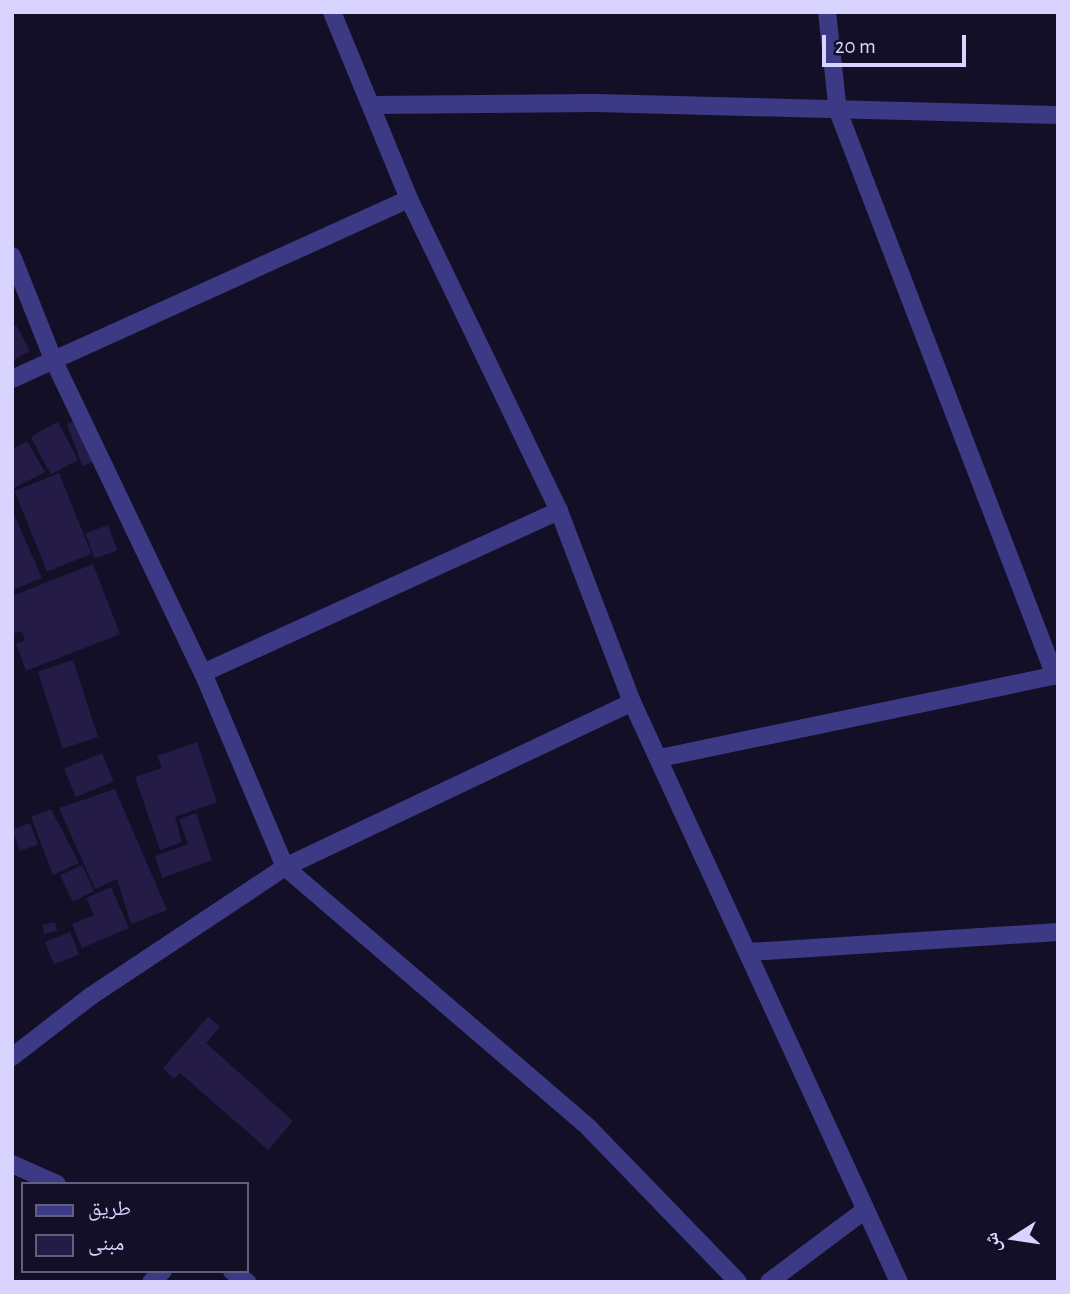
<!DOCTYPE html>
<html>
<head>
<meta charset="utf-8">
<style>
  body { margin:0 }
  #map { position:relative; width:1070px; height:1294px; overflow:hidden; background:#130f26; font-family:"Alegreya Sans","Noto Naskh Arabic",sans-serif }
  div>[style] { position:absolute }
  .building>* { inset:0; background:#241b47; transform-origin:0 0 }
  .minor>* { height:18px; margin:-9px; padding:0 9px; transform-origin:9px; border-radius:9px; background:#3d3a85 }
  span { translate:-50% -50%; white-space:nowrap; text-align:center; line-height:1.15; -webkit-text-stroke:5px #130f26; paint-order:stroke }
  .frame { position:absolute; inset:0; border:14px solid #d9d4ff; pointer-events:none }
  .legend { position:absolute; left:21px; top:1182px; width:228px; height:91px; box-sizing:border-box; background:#130f26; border:2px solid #625e7d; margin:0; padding:9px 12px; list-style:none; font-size:21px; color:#d9d4ff }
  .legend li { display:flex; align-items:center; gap:14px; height:35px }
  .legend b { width:35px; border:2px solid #625e7d }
  .north { position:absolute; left:979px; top:1203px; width:70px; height:70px; -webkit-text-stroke:5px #130f26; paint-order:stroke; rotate:258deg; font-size:19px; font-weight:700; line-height:28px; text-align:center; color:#d9d4ff }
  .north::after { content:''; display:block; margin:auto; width:24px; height:32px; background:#d9d4ff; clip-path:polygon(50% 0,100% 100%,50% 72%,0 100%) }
  .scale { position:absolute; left:822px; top:35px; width:144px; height:32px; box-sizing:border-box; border:4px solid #d9d4ff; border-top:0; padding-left:9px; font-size:21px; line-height:24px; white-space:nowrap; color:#d9d4ff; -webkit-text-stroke:5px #130f26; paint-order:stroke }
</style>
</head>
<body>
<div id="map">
  <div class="building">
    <div style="clip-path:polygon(16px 325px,30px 351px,12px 361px,12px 327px)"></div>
    <div style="left:80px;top:419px;width:45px;height:14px;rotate:70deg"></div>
    <div style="left:58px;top:422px;width:43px;height:31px;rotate:62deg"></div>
    <div style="clip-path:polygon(27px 441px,45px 472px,12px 489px,12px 449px)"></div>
    <div style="left:59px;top:473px;width:87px;height:48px;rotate:68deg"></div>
    <div style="clip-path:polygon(12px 510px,42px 578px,15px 589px,12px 582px)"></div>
    <div style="left:108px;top:525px;width:27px;height:24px;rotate:70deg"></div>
    <div style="clip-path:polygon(93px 564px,120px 634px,26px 671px,16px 644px,25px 640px,21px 631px,12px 634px,12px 596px)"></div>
    <div style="left:73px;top:660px;width:81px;height:37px;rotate:72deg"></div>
    <div style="clip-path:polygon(197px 742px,217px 802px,175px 817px,182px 842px,160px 850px,135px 777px,162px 768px,157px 756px)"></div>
    <div style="left:102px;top:753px;width:31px;height:41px;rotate:68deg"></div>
    <div style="clip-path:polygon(115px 789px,167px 910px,131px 924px,117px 879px,95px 889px,59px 808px)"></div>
    <div style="clip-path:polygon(51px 809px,79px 863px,53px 875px,31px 817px)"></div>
    <div style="clip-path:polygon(196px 813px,212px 860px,162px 878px,155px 856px,188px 844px,179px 819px)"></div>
    <div style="left:30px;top:823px;width:23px;height:19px;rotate:70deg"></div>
    <div style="left:82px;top:865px;width:29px;height:24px;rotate:65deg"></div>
    <div style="clip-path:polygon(111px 887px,129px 928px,82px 948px,72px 924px,94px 915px,86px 898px)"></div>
    <div style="left:55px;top:922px;width:9px;height:13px;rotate:77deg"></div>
    <div style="left:70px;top:932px;width:24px;height:27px;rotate:68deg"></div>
    <div style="clip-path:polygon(208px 1017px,220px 1027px,206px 1043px,293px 1121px,268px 1150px,180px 1073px,174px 1079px,163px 1068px)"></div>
  </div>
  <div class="minor">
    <div style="left:332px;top:12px;width:202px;rotate:67.6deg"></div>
    <div style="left:409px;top:199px;width:346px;rotate:64.3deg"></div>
    <div style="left:559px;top:511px;width:204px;rotate:69.1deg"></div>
    <div style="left:632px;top:702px;width:639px;rotate:65.28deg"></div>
    <div style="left:827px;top:12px;width:100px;rotate:83.7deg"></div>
    <div style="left:838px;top:111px;width:605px;rotate:68.99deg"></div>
    <div style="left:373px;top:105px;width:224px;rotate:-0.5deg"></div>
    <div style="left:597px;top:103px;width:461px;rotate:1.5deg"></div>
    <div style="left:12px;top:256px;width:111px;rotate:68.3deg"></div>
    <div style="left:53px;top:359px;width:348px;rotate:64.5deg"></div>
    <div style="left:203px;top:673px;width:211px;rotate:67.1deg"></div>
    <div style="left:285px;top:867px;width:401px;rotate:40.6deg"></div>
    <div style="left:589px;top:1128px;width:214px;rotate:45.9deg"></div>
    <div style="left:12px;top:379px;width:436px;rotate:-24.4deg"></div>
    <div style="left:203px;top:673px;width:391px;rotate:-24.5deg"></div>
    <div style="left:660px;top:758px;width:407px;rotate:-11.8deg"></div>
    <div style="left:749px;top:952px;width:310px;rotate:-3.7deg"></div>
    <div style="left:12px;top:1057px;width:100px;rotate:-37.7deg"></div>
    <div style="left:91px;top:996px;width:233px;rotate:-33.6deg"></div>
    <div style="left:285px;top:867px;width:384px;rotate:-25.4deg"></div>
    <div style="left:12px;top:1164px;width:49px;rotate:24deg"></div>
    <div style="left:232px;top:1271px;width:19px;rotate:36deg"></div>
    <div style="left:151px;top:1282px;width:16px;rotate:-43deg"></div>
    <div style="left:769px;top:1282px;width:120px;rotate:-36.9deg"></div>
  </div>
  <div class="frame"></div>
  <ul class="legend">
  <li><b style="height:9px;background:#3d3a85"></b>طريق</li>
  <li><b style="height:19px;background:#241b47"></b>مبنى</li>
  </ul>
  <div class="north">ش</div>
  <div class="scale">20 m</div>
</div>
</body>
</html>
